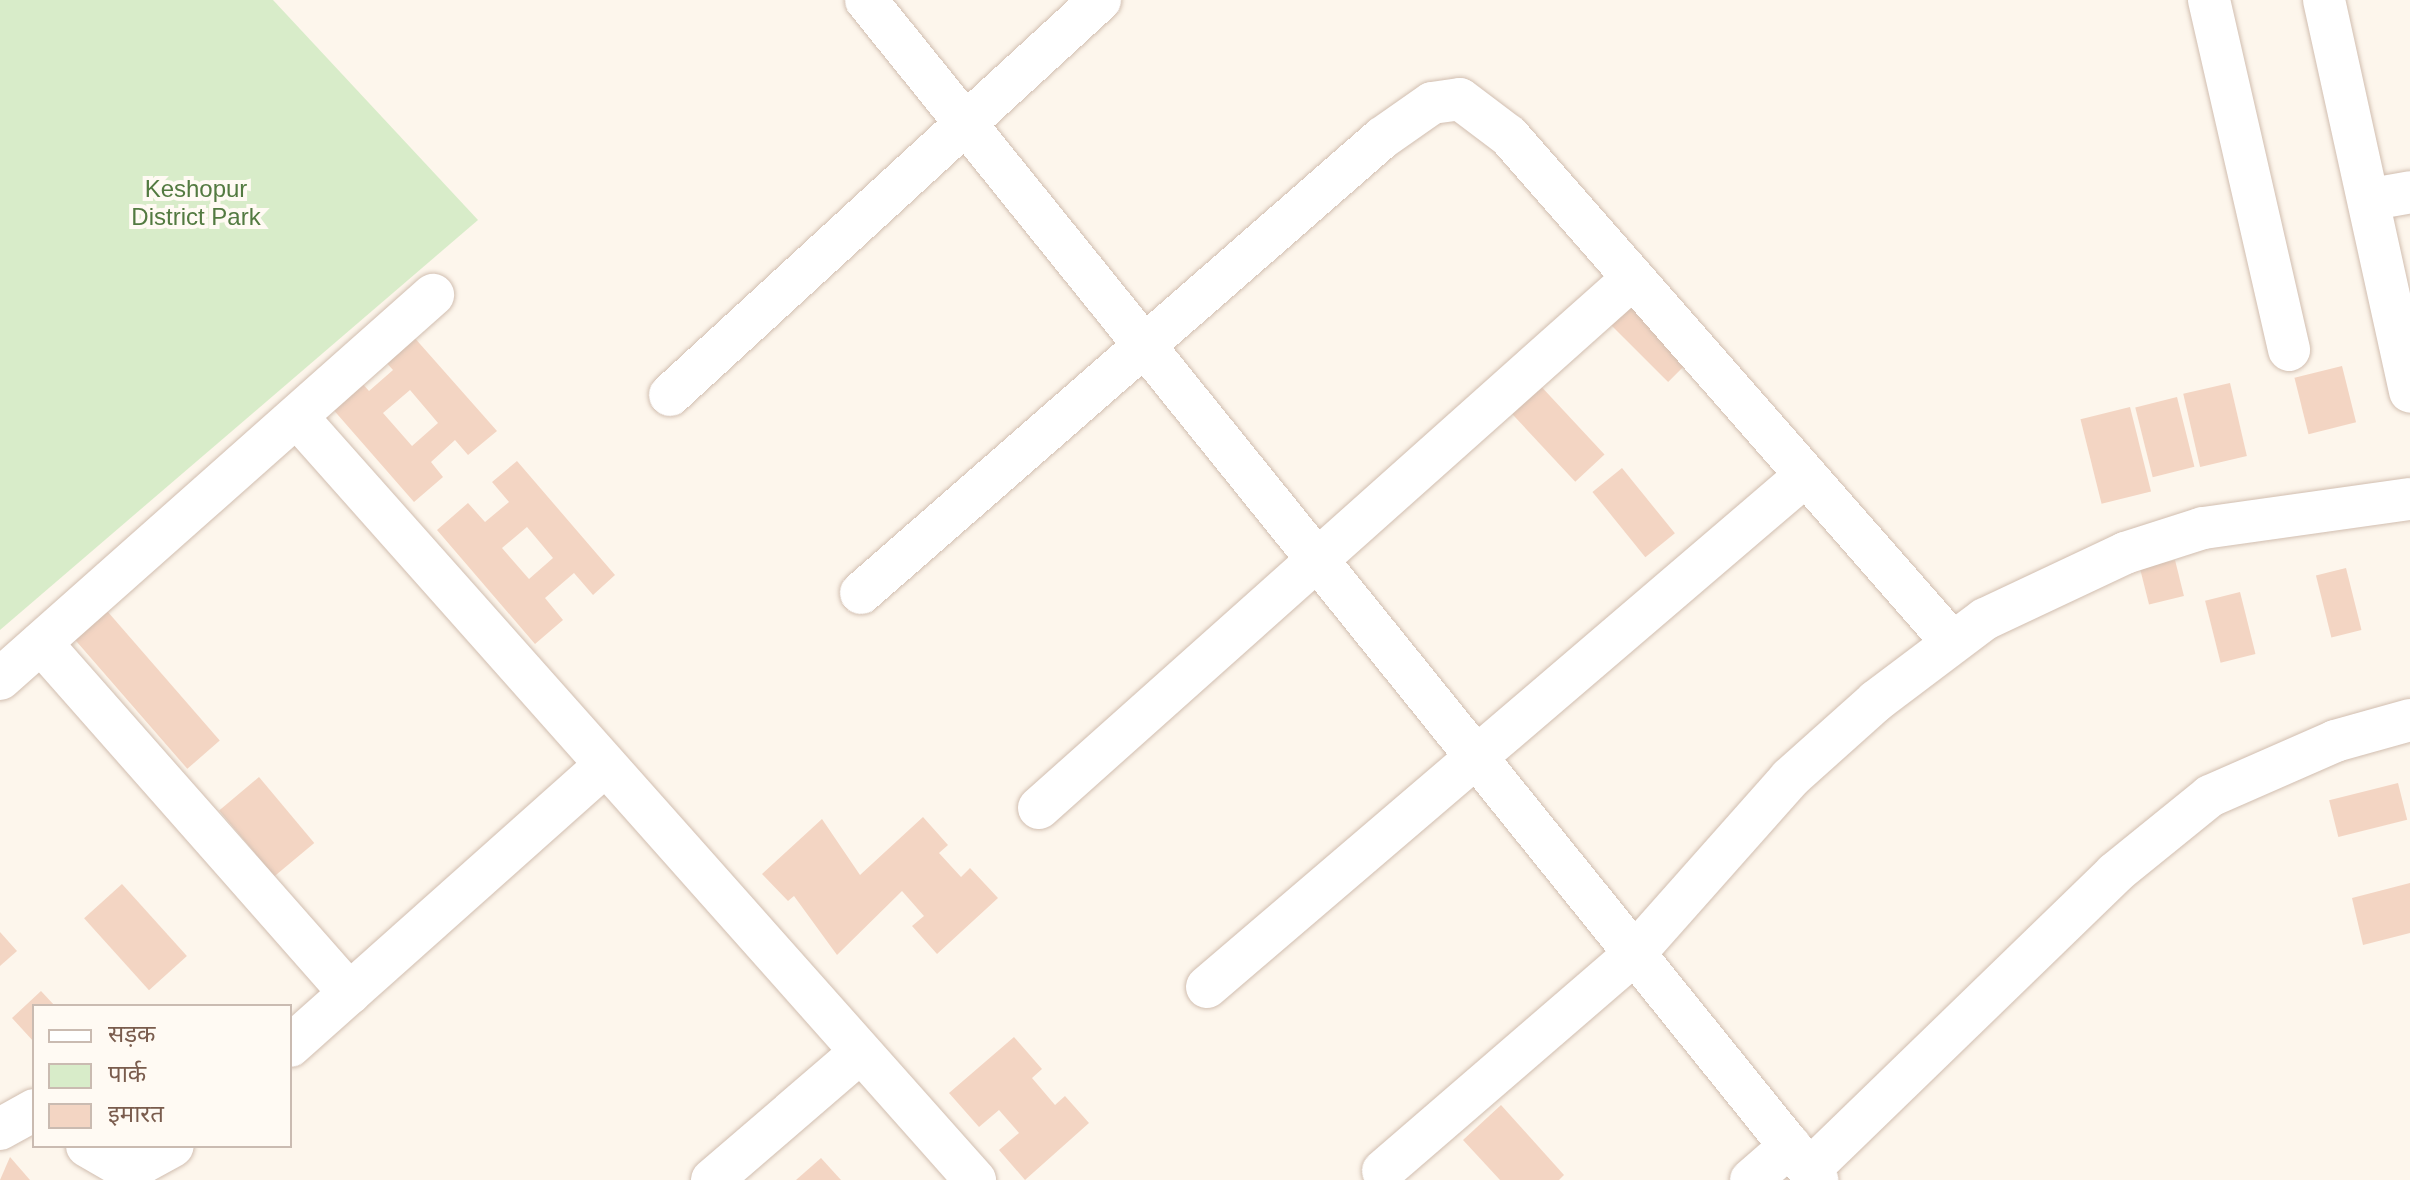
<!DOCTYPE html>
<html>
<head>
<meta charset="utf-8">
<style>
  body { margin:0 }
  #map { position:relative; width:2410px; height:1180px; overflow:hidden; background:#fdf6ec; font-family:Helvetica,"Noto Sans Devanagari",sans-serif }
  div>[style] { position:absolute }
  .green>* { inset:0; background:#d8ecc9 }
  .building>* { inset:0; background:#f3d5c3; transform-origin:0 0 }
  .roads { filter:drop-shadow(0 0 2px #d1beb0) drop-shadow(0 0 2px #d1beb0) }
  .minor>* { height:42px; margin:-21px; padding:0 21px; transform-origin:21px; border-radius:21px; background:#fff }
  span { translate:-50% -50%; white-space:nowrap; text-align:center; line-height:1.15; -webkit-text-stroke:8px #fffaf3; paint-order:stroke }
  .park-label { font-size:24px; color:#537a41 }
  .legend { position:absolute; left:32px; top:1004px; width:260px; height:144px; box-sizing:border-box; background:#fffaf3; border:2px solid #cabbb1; margin:0; padding:10px 14px; list-style:none; font-size:24px; color:#7a5c4d }
  .legend li { display:flex; align-items:center; gap:16px; height:40px }
  .legend b { width:40px; border:2px solid #cabbb1 }
</style>
</head>
<body>
<div id="map">
  <div class="green">
    <div style="clip-path:polygon(0 0,273px 0,478px 220px,0 630px)"></div>
  </div>
  <div class="building">
    <div style="left:1637px;top:293px;width:85px;height:41px;rotate:45deg"></div>
    <div style="clip-path:polygon(evenodd,405px 327px,497px 431px,468px 455px,455px 440px,431px 462px,443px 477px,414px 502px,324px 399px,353px 373px,369px 391px,393px 370px,377px 352px,405px 327px,410px 390px,438px 423px,412px 446px,383px 413px,410px 390px)"></div>
    <div style="left:2342px;top:366px;width:58px;height:49px;rotate:76deg"></div>
    <div style="left:1537px;top:382px;width:99px;height:40px;rotate:47deg"></div>
    <div style="left:2230px;top:383px;width:75px;height:48px;rotate:77deg"></div>
    <div style="left:2177px;top:397px;width:72px;height:43px;rotate:76deg"></div>
    <div style="left:2130px;top:407px;width:87px;height:51px;rotate:76deg"></div>
    <div style="clip-path:polygon(evenodd,517px 461px,615px 575px,593px 595px,574px 573px,545px 598px,563px 620px,535px 644px,437px 530px,468px 503px,485px 522px,509px 502px,492px 482px,517px 461px,527px 527px,553px 558px,529px 579px,502px 548px,527px 527px)"></div>
    <div style="left:1622px;top:468px;width:84px;height:38px;rotate:51deg"></div>
    <div style="left:2175px;top:560px;width:37px;height:36px;rotate:76deg"></div>
    <div style="left:2346px;top:568px;width:64px;height:31px;rotate:76deg"></div>
    <div style="left:2240px;top:592px;width:64px;height:36px;rotate:76deg"></div>
    <div style="left:101px;top:604px;width:181px;height:43px;rotate:49deg"></div>
    <div style="left:259px;top:777px;width:86px;height:52px;rotate:50deg"></div>
    <div style="left:2398px;top:783px;width:38px;height:71px;rotate:76deg"></div>
    <div style="clip-path:polygon(923px 817px,948px 845px,939px 853px,961px 877px,970px 868px,998px 898px,937px 954px,912px 926px,924px 916px,902px 891px,837px 955px,794px 896px,788px 901px,762px 874px,822px 819px,860px 875px)"></div>
    <div style="clip-path:polygon(2410px 883px,2410px 933px,2363px 945px,2352px 898px)"></div>
    <div style="left:122px;top:884px;width:97px;height:51px;rotate:48deg"></div>
    <div style="clip-path:polygon(0 932px,17px 951px,0 966px)"></div>
    <div style="clip-path:polygon(41px 991px,55px 1006px,34px 1006px,34px 1042px,12px 1018px)"></div>
    <div style="clip-path:polygon(1014px 1037px,1042px 1069px,1032px 1078px,1055px 1105px,1065px 1096px,1089px 1123px,1025px 1180px,999px 1150px,1019px 1133px,999px 1110px,979px 1127px,949px 1093px)"></div>
    <div style="clip-path:polygon(1501px 1105px,1564px 1175px,1559px 1180px,1500px 1180px,1463px 1140px)"></div>
    <div style="clip-path:polygon(10px 1157px,30px 1180px,0 1180px)"></div>
    <div style="clip-path:polygon(821px 1158px,841px 1180px,796px 1180px)"></div>
  </div>
  <div class="roads">
    <div class="minor">
      <div style="left:866px;top:0;width:1516px;rotate:51.13deg"></div>
      <div style="left:2209px;top:0;width:359px;rotate:77.1deg"></div>
      <div style="left:2324px;top:0;width:401px;rotate:77.6deg"></div>
      <div style="left:2372px;top:199px;width:39px;rotate:-10deg"></div>
      <div style="left:670px;top:395px;width:584px;rotate:-42.57deg"></div>
      <div style="left:297px;top:417px;width:1021px;rotate:48.38deg"></div>
      <div style="left:861px;top:593px;width:692px;rotate:-41.13deg"></div>
      <div style="left:1382px;top:138px;width:61px;rotate:-35deg"></div>
      <div style="left:1432px;top:103px;width:28px;rotate:-8deg"></div>
      <div style="left:1460px;top:99px;width:61px;rotate:37.1deg"></div>
      <div style="left:1509px;top:136px;width:673px;rotate:48.8deg"></div>
      <div style="left:41px;top:643px;width:467px;rotate:48.6deg"></div>
      <div style="left:0;top:679px;width:579px;rotate:-41.57deg"></div>
      <div style="left:1039px;top:808px;width:796px;rotate:-41.74deg"></div>
      <div style="left:1207px;top:987px;width:788px;rotate:-40.52deg"></div>
      <div style="left:290px;top:1046px;width:422px;rotate:-41.7deg"></div>
      <div style="left:0;top:1129px;width:39px;rotate:-29deg"></div>
      <div style="left:87px;top:1146px;width:34px;rotate:30deg"></div>
      <div style="left:117px;top:1163px;width:25px"></div>
      <div style="left:142px;top:1163px;width:35px;rotate:-29deg"></div>
      <div style="left:1809px;top:1170px;width:426px;rotate:-44.1deg"></div>
      <div style="left:2115px;top:873px;width:122px;rotate:-39deg"></div>
      <div style="left:2210px;top:796px;width:137px;rotate:-23.7deg"></div>
      <div style="left:2335px;top:741px;width:78px;rotate:-15.6deg"></div>
      <div style="left:1383px;top:1171px;width:332px;rotate:-40.8deg"></div>
      <div style="left:1634px;top:954px;width:235px;rotate:-48.4deg"></div>
      <div style="left:1790px;top:778px;width:115px;rotate:-41.8deg"></div>
      <div style="left:1876px;top:701px;width:136px;rotate:-37deg"></div>
      <div style="left:1985px;top:619px;width:155px;rotate:-25.2deg"></div>
      <div style="left:2125px;top:553px;width:82px;rotate:-17.8deg"></div>
      <div style="left:2203px;top:528px;width:209px;rotate:-8deg"></div>
      <div style="left:712px;top:1180px;width:196px;rotate:-40.7deg"></div>
      <div style="left:1751px;top:1180px;width:52px;rotate:-41.1deg"></div>
    </div>
  </div>
  <div class="park-label">
    <span style="left:196px;top:203px">Keshopur<br>District Park</span>
  </div>
  <ul class="legend">
  <li><b style="height:10px;background:#fff"></b>सड़क</li>
  <li><b style="height:22px;background:#d8ecc9"></b>पार्क</li>
  <li><b style="height:22px;background:#f3d5c3"></b>इमारत</li>
  </ul>
</div>
</body>
</html>
